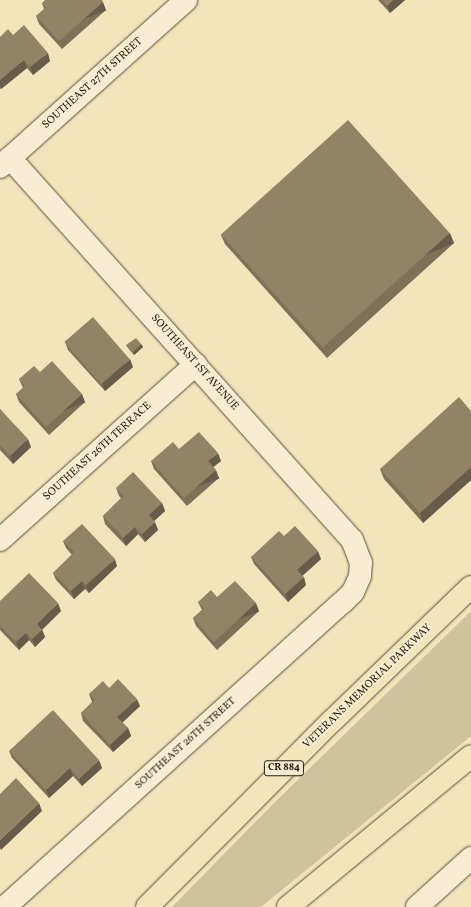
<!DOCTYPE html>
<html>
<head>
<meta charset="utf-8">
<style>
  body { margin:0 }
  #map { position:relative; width:471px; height:907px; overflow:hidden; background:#f4e4bc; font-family:Vollkorn,serif }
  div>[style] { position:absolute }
  .green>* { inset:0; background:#d1c29e }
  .roads { filter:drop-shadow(0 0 1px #5c4c36) drop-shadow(0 0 1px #5c4c36) }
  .minor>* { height:22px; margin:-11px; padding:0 11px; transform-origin:11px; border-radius:11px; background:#f8edd3 }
  .highway>* { height:22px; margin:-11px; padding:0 11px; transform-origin:11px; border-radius:11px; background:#f4e4bc }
  .wall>* { inset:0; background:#7e7158 }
  .shaded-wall>* { inset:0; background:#675c47; transform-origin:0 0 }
  .building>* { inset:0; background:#938366; transform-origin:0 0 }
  span { translate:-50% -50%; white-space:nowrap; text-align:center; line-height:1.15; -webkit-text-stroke:3.5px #f8edd3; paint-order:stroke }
  .shield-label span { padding:1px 3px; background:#f8edd3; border:1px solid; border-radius:3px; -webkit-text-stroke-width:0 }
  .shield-label { font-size:10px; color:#291a09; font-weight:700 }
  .street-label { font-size:11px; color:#291a09 }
</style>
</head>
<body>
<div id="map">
  <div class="green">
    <div style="clip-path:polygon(471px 611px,471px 736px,261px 907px,172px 907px,275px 802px)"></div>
  </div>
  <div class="roads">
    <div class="minor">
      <div style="left:0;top:167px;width:250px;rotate:-41.9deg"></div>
      <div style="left:0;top:540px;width:263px;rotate:-41.9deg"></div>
      <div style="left:5px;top:907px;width:455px;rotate:-42.1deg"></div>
      <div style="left:343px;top:602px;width:14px;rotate:-45deg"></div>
      <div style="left:353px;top:592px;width:17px;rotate:-66deg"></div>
      <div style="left:360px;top:576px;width:13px;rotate:-86deg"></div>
      <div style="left:361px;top:563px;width:25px;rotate:-111deg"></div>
      <div style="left:352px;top:540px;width:513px;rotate:-131.84deg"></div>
      <div style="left:417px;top:907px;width:73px;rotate:-42.2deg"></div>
    </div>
    <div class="highway">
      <div style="left:147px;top:907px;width:262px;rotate:-45.2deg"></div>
      <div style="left:332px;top:721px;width:193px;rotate:-44deg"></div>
      <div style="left:288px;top:907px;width:237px;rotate:-39.5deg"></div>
    </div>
  </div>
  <div class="wall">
    <div style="clip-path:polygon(378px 0,405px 0,390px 13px)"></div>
    <div style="clip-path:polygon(42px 3px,106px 10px,62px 49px,39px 24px,36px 16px,44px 9px)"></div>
    <div style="clip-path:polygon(13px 35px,50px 61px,33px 75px,27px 68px,1px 89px,0 88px,0 37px)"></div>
    <div style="clip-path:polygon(221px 235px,454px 243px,327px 358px,225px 244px)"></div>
    <div style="clip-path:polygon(65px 342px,133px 367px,105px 391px,68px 350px)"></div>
    <div style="clip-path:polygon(141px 344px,143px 347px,134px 355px,128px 348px,126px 345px)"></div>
    <div style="clip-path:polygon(40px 372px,85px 402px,49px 435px,19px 402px,16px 394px,23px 388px,19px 379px)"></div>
    <div style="clip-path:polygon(0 409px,31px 447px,13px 464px,0 450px)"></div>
    <div style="clip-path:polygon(471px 411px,471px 480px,423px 523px,384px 479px,380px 469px)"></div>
    <div style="clip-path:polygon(179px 449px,221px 461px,213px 467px,219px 478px,187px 506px,154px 469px,151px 461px)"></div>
    <div style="clip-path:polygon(116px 488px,162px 503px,165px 511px,154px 521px,158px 530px,145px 542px,138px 534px,126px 546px,105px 524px,103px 516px,121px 498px,119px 496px)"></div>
    <div style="clip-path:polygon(284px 536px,321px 559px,302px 576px,306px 585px,288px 602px,254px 564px,251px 557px)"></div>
    <div style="clip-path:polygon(63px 541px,117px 566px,89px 593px,85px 589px,74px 599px,56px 580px,53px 573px,72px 555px,66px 548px)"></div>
    <div style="clip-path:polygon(217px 597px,259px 611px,217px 650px,196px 626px,193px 618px,202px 610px,198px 602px)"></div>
    <div style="clip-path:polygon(0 601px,61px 611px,42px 629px,45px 637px,35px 647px,29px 640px,19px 650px,0 630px)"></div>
    <div style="clip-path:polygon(109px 688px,140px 706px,122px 722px,128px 728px,131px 736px,113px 752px,83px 721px,81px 713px,92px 702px,89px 694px)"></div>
    <div style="clip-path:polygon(9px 751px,102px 768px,82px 786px,73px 776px,49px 798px,12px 758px)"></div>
  </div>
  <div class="shaded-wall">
    <div style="clip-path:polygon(393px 0,405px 0,390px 13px,387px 6px)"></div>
    <div style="left:103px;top:2px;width:9px;height:59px;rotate:69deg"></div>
    <div style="clip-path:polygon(48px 53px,50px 61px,33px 75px,30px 67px)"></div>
    <div style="clip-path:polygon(24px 60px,27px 68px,1px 89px,0 85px,0 80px)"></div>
    <div style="left:450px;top:233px;width:11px;height:171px;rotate:68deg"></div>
    <div style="clip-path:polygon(141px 344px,143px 347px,134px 355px,133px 352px)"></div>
    <div style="clip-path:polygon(130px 359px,133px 367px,105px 391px,102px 383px)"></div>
    <div style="left:82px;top:394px;width:9px;height:49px;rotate:69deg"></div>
    <div style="clip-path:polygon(28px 439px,31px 447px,13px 464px,10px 456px)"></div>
    <div style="clip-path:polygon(218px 453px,221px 461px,211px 469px,208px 461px)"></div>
    <div style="clip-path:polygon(471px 467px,471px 480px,423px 523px,420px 513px)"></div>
    <div style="left:216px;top:470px;width:9px;height:43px;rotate:69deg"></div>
    <div style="clip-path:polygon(162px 503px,165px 511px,152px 523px,149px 515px)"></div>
    <div style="clip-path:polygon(155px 522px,158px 530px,145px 542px,142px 534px)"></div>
    <div style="clip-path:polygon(135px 527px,138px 534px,126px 546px,123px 538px)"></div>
    <div style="clip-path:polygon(318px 551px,321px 559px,300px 578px,297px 570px)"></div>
    <div style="clip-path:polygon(115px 559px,117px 566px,89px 593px,86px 585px)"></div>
    <div style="clip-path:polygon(304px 577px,306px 585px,288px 602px,285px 594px)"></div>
    <div style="clip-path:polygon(82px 581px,85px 589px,74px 599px,71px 591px)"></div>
    <div style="clip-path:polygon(58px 603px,61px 611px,40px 632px,37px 624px)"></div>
    <div style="left:256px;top:603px;width:9px;height:57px;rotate:69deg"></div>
    <div style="clip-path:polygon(42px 630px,45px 637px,35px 647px,32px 639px)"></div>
    <div style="clip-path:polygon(26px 633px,29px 640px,19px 650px,16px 642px)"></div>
    <div style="clip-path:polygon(137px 699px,140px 706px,120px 725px,117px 717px)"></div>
    <div style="clip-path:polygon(128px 728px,131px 736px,113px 752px,110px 745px)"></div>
    <div style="clip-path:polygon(99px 760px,102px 768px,82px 786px,79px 779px)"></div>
    <div style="clip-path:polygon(70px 768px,73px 776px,49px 798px,46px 790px)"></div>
    <div style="clip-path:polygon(39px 803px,42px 811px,1px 850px,0 848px,0 840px)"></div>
  </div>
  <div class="building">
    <div style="clip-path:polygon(45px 0,102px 0,103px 2px,59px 41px,36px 16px,46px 8px,42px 3px)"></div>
    <div style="clip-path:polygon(382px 0,393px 0,387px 6px)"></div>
    <div style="clip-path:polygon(24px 25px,48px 53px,30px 67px,24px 60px,0 80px,0 37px,8px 29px,13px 35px)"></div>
    <div style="left:348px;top:120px;width:152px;height:171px;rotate:48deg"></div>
    <div style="left:93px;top:317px;width:56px;height:38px;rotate:49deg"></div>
    <div style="clip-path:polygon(136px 338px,141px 344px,133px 352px,126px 345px)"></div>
    <div style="clip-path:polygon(52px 361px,82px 394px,46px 427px,16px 394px,25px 386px,19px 379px,34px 366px,40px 372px)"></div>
    <div style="clip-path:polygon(459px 397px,471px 411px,471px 467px,420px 513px,380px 469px)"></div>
    <div style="clip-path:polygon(0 409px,28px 439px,10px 456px,0 445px)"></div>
    <div style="clip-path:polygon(199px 432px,218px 453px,208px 461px,216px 470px,184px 498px,151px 461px,173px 442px,179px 449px)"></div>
    <div style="clip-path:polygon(133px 472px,162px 503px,149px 515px,155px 522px,142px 534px,135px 527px,123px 538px,103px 516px,124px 496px,116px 488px)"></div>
    <div style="clip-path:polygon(82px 524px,115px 559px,86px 585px,82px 581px,71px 591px,53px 573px,74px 552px,63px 541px)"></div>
    <div style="clip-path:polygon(295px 526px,318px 551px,297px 570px,304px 577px,285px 594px,251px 557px,279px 531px,284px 536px)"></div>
    <div style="clip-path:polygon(29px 573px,58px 603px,37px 624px,42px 630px,32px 639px,26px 633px,16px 642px,0 626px,0 601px)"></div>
    <div style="clip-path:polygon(235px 581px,256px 603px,214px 642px,193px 618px,204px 608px,198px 602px,211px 590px,217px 597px)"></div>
    <div style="clip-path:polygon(118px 679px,137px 699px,117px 717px,128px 728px,110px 745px,81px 713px,95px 700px,89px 694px,103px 681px,109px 688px)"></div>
    <div style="clip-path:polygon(53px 710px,99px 760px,79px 779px,70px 768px,46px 790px,9px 751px)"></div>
    <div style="clip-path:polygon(16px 778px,39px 803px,0 840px,0 794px)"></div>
  </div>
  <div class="shield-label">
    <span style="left:284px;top:768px">CR 884</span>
  </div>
  <div class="street-label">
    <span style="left:93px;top:84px;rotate:-42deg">SOUTHEAST 27TH STREET</span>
    <span style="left:194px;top:363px;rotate:48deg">SOUTHEAST 1ST AVENUE</span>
    <span style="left:98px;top:452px;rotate:-42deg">SOUTHEAST 26TH TERRACE</span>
    <span style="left:368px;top:687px;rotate:-44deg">VETERANS MEMORIAL PARKWAY</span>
    <span style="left:186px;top:744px;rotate:-42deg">SOUTHEAST 26TH STREET</span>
  </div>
</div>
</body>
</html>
